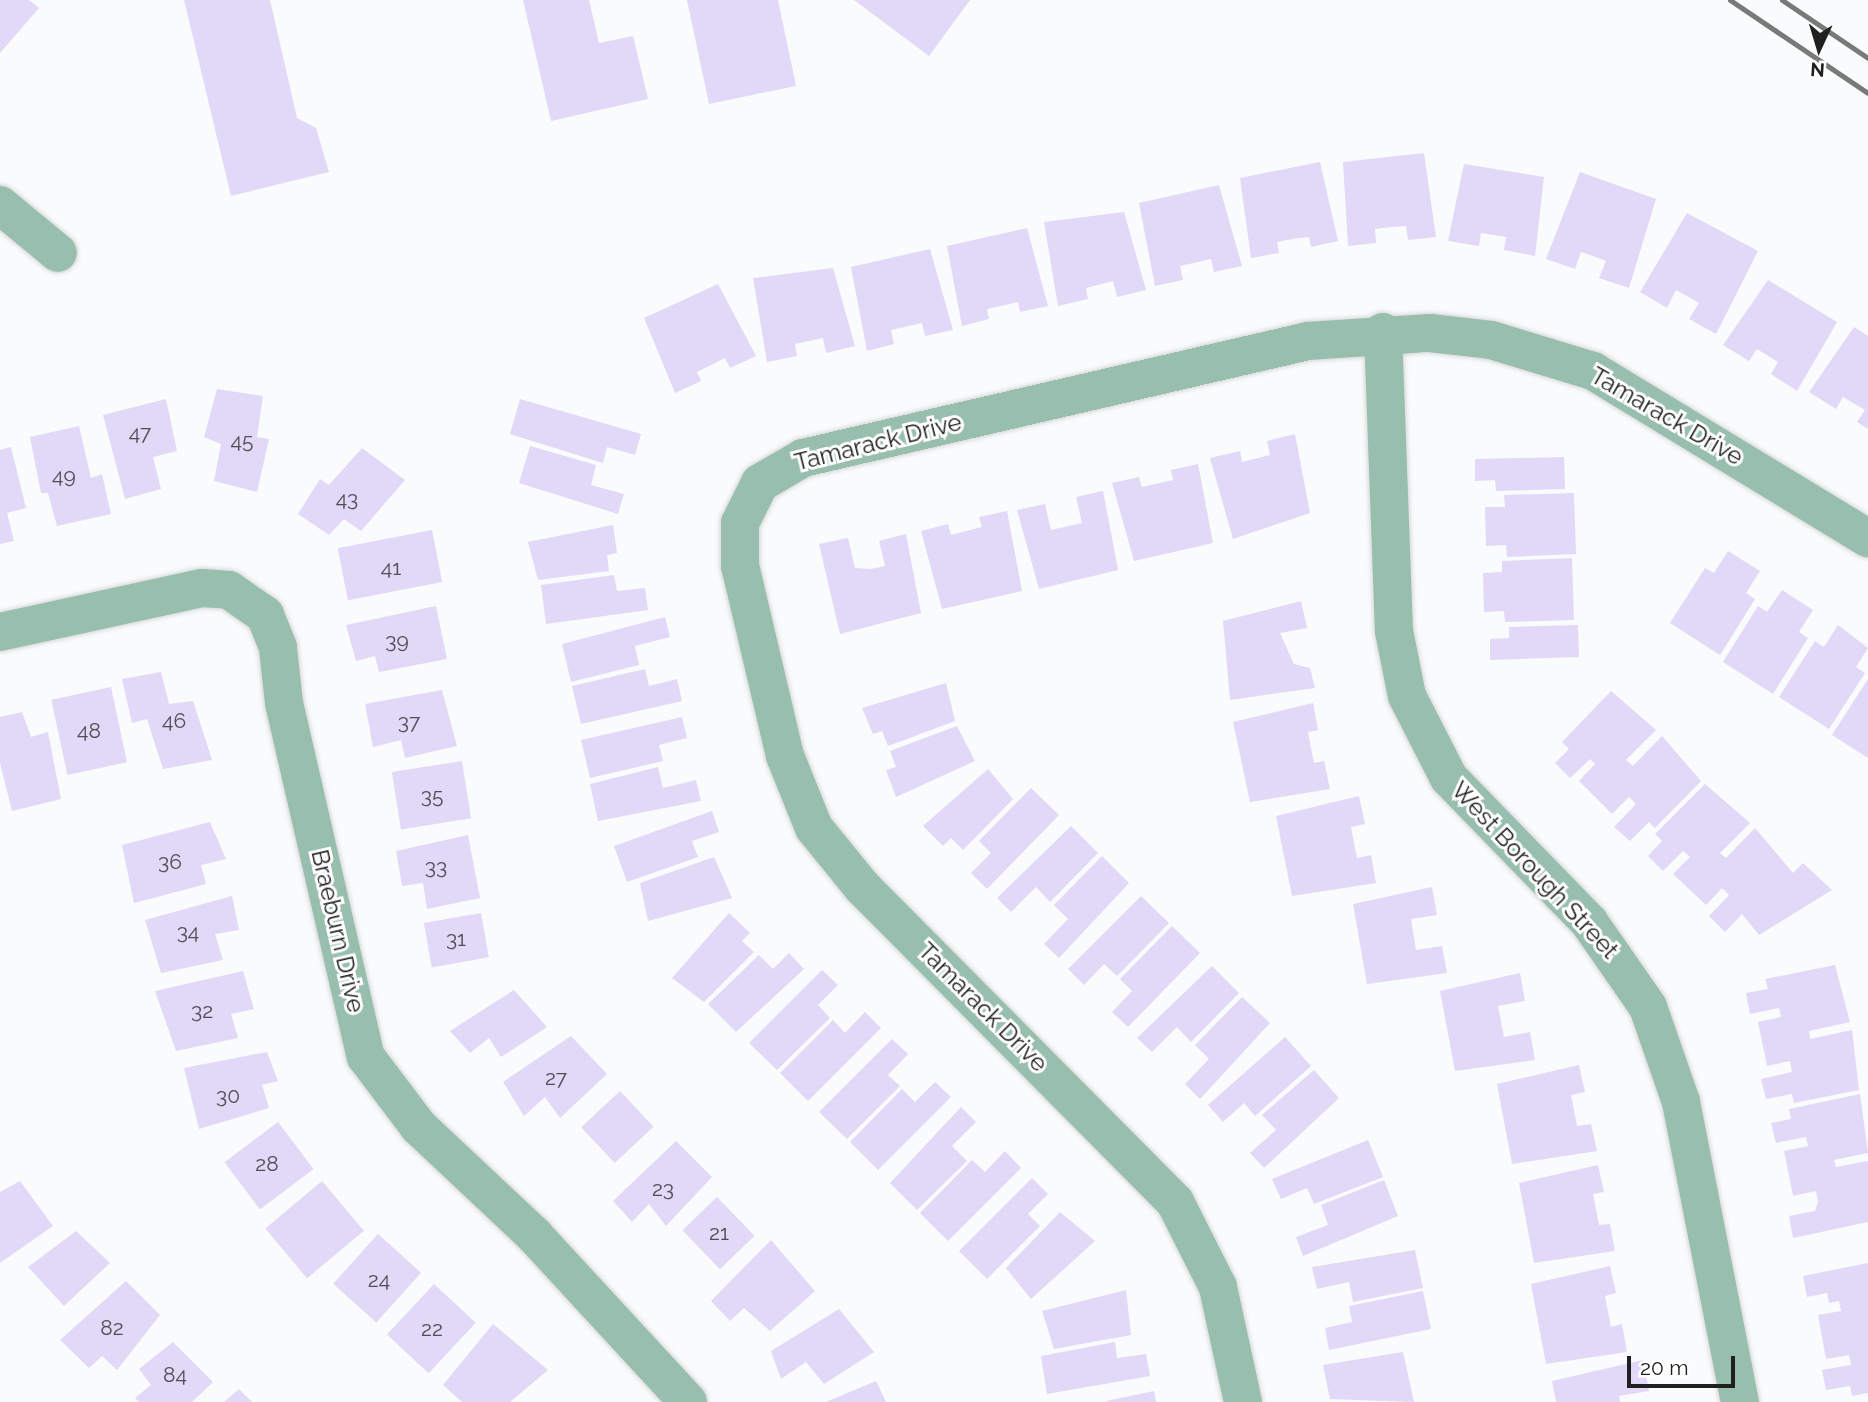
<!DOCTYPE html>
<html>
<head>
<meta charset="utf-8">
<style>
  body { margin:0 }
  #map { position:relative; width:1868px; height:1402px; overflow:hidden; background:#fafbfc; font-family:Raleway,sans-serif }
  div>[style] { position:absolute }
  .building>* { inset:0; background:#e2d8f7; transform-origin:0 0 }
  .roads { filter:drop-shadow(0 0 2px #d7d8d9) drop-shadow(0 0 2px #d7d8d9) }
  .minor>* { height:38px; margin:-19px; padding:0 19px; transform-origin:19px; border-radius:19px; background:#98beae }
  .rail>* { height:5px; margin:-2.5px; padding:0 2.5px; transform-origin:2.5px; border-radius:2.5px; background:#787979 }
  span { translate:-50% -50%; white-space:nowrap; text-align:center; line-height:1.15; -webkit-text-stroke:6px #fff; paint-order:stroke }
  .number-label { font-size:21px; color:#504e56 }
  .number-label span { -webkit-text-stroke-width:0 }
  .street-label { font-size:24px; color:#202020 }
  .north { position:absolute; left:1784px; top:14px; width:70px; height:70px; -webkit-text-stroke:5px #fff; paint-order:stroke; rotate:184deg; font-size:19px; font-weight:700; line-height:28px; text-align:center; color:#202020 }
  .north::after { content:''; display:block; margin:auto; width:24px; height:32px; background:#202020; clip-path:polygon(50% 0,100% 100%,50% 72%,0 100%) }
  .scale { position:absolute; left:1627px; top:1356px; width:108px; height:32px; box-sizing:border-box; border:4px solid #202020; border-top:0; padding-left:9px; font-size:21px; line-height:24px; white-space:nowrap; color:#202020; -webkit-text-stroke:5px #fff; paint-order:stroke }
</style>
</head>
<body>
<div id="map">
  <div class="building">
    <div style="clip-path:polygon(0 0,29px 0,39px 8px,0 53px)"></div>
    <div style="clip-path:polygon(184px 0,270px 0,297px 118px,316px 128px,329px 172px,231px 196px)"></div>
    <div style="clip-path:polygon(523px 0,589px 0,599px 43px,633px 36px,648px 99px,551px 121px)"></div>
    <div style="clip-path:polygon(687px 0,778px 0,796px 86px,709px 104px)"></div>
    <div style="clip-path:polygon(854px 0,970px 0,929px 56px)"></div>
    <div style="clip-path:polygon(1424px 153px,1436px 237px,1408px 240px,1406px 226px,1391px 227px,1375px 229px,1376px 243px,1348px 246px,1343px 162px)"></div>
    <div style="clip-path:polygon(1320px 162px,1338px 241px,1311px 247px,1309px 237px,1293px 239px,1277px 242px,1279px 253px,1251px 258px,1240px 178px)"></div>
    <div style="clip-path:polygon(1464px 164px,1544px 177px,1535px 256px,1504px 250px,1506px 237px,1481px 233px,1479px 246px,1448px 241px)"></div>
    <div style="clip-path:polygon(1580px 172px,1656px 199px,1629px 288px,1599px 278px,1606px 261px,1593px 256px,1581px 252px,1575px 269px,1546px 259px)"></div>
    <div style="clip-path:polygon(1219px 185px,1242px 266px,1214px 272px,1211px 259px,1180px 266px,1183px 280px,1155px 286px,1139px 203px)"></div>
    <div style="clip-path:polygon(1124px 212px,1146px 290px,1117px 297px,1113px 281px,1086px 288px,1088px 299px,1058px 306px,1044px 222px)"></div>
    <div style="clip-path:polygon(1687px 213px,1758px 251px,1716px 334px,1689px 319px,1699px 303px,1676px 290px,1667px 308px,1640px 292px)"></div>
    <div style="clip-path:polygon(1027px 228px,1048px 306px,1020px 312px,1018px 302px,987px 309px,989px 319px,962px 326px,947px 246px)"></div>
    <div style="clip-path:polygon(930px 249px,953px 330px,925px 336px,922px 323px,891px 330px,894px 344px,867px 351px,851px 267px)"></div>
    <div style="clip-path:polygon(833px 268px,855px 346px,826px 353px,823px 338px,795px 344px,797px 356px,767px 362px,753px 278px)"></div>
    <div style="clip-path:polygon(1768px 280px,1837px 322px,1797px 391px,1771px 374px,1778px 362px,1757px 349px,1749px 361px,1723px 345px)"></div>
    <div style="clip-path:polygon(718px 284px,756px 356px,730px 368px,725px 358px,697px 372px,701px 381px,675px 393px,644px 318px)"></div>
    <div style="clip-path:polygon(1854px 327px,1868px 336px,1868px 429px,1857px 422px,1865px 410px,1843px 397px,1836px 409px,1809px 392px)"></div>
    <div style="clip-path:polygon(217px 389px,263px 396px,257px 437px,269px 439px,257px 492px,214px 481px,221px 444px,204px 437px)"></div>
    <div style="clip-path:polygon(166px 399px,177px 451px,153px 457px,161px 489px,125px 499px,103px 415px)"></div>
    <div style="clip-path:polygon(520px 399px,641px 434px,635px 455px,607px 447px,603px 463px,510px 434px)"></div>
    <div style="clip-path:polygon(79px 426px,91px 478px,102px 474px,111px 514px,57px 526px,48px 493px,41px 493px,30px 437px)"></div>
    <div style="clip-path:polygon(1295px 434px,1310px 513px,1233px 539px,1210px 458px,1240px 451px,1242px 462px,1270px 455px,1267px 441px)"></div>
    <div style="clip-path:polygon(530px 446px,596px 465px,591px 485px,624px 494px,618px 514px,519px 483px)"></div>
    <div style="clip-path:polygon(11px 447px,26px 508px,7px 513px,14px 541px,0 544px,0 450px)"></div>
    <div style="clip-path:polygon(362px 448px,405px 480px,361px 531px,344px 519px,329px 535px,298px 514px,320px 479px,329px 485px)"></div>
    <div style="clip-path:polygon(1564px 457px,1565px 489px,1496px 491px,1495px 480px,1475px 481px,1475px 459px)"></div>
    <div style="clip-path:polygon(1198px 464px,1213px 543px,1134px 561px,1112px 483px,1139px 477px,1142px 487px,1173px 480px,1171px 470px)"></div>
    <div style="clip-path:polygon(1103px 491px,1118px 570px,1039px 589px,1017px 510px,1045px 504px,1051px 530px,1082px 523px,1076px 497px)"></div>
    <div style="clip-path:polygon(1574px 493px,1576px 554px,1507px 557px,1506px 545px,1486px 546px,1485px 507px,1505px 507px,1504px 495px)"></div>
    <div style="clip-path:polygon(1007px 511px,1022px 591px,942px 609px,921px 531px,948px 524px,951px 535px,982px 527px,979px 517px)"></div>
    <div style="clip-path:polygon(613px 525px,617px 553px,607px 555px,609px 571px,538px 580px,528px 542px)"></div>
    <div style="left:432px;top:530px;width:53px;height:96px;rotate:79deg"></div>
    <div style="clip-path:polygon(906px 534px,921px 613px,840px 634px,819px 544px,848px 538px,855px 568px,871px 569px,885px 566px,879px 541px)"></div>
    <div style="clip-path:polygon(1728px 551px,1760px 571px,1746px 593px,1755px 599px,1720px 655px,1670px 623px,1705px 568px,1714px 573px)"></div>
    <div style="clip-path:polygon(1572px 558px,1574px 620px,1505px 622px,1504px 611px,1484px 612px,1483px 573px,1502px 572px,1502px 561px)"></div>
    <div style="clip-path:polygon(614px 575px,617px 591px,645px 588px,648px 610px,546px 624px,541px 585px)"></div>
    <div style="clip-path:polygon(1782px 590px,1813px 610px,1799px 632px,1808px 638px,1773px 694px,1723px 662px,1758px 606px,1767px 612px)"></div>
    <div style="clip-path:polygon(1301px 601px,1307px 628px,1280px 633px,1294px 664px,1310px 668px,1315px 688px,1230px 700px,1223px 621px)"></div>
    <div style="clip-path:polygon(436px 606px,447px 659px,379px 672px,375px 656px,356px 661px,346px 625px)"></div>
    <div style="clip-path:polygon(665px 617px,670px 637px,635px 646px,639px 665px,571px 682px,562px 644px)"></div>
    <div style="clip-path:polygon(1578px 625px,1579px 657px,1490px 660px,1490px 639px,1509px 638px,1509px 627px)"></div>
    <div style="clip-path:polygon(1838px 625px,1868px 648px,1856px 667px,1865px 673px,1829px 729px,1779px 697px,1815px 641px,1824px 647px)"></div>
    <div style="clip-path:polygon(645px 669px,649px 686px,677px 679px,682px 701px,581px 724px,572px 686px)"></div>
    <div style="clip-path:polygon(161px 672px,169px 704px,193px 701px,212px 760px,163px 769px,147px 719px,132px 723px,122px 679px)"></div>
    <div style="clip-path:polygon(1868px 679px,1868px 758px,1832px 735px)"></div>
    <div style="clip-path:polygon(946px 683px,955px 721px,888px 746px,882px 731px,873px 734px,862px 708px)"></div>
    <div style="left:111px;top:687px;width:77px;height:61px;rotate:78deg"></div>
    <div style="clip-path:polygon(442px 690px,457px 746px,405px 758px,401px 740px,373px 747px,365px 704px)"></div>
    <div style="clip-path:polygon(1611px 691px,1656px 730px,1626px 760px,1633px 766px,1662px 736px,1701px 781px,1655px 828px,1649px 822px,1630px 841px,1614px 827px,1636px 804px,1629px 797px,1612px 814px,1579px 781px,1595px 764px,1590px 759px,1570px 778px,1555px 763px,1569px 749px,1562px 742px)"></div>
    <div style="clip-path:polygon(1313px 703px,1318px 730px,1308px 732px,1311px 748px,1314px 763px,1324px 761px,1330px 789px,1250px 802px,1233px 722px)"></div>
    <div style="clip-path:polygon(22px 712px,31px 737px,48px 732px,61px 799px,12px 811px,0 763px,0 717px)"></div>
    <div style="clip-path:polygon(682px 717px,687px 738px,659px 745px,663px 761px,590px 778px,581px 740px)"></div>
    <div style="clip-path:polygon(957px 726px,975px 761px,896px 797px,886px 770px,896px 767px,890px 751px)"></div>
    <div style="left:462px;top:761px;width:58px;height:71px;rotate:81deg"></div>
    <div style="clip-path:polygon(658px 767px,663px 788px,696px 780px,701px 801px,598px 821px,590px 784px)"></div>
    <div style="clip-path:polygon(988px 769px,1013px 799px,963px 850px,951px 838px,943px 846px,923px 826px)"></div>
    <div style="clip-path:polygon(1705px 784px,1750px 823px,1720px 853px,1726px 858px,1755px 828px,1793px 873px,1803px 863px,1832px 890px,1759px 935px,1742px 914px,1725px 932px,1709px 916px,1729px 895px,1722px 888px,1706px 905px,1673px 874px,1690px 857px,1683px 851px,1663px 871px,1648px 856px,1662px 841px,1655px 834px)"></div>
    <div style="clip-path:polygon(1031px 788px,1059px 815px,987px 889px,971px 873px,991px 853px,979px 841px)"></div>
    <div style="clip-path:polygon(1359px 796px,1365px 824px,1351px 827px,1354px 843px,1357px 858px,1371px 855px,1376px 883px,1292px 896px,1276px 816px)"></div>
    <div style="clip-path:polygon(712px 811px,719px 832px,692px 841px,698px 857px,627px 882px,614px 846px)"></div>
    <div style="clip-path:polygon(210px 822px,226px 859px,201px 865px,206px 884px,134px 903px,122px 845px)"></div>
    <div style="clip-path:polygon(1071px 826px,1098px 853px,1050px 902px,1036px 887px,1011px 912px,997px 898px)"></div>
    <div style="clip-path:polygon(468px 835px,480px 898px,427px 909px,423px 883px,402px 886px,396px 851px)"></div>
    <div style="clip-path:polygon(1102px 856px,1129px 883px,1059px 958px,1044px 944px,1068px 919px,1054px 905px)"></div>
    <div style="clip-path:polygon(714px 857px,732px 898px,648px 921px,640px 883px)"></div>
    <div style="clip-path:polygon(1432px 887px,1437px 915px,1411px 919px,1416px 950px,1442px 946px,1447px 973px,1367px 984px,1353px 904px)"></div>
    <div style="clip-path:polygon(232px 896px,239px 930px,215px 934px,223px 960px,161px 973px,145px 920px)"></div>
    <div style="clip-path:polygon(1141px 896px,1169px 923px,1117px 976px,1104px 964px,1084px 985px,1068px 969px)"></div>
    <div style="left:481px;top:913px;width:45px;height:58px;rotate:80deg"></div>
    <div style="clip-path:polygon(729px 913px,750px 933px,742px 941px,754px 952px,704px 1002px,672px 978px)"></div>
    <div style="clip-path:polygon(1172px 926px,1200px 953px,1128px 1027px,1112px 1012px,1132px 991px,1120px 979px)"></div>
    <div style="clip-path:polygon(789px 953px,804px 969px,736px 1032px,708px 1004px,759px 955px,773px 969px)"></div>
    <div style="clip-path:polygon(1835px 965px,1850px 1022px,1809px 1031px,1810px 1039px,1852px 1030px,1859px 1090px,1794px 1103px,1792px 1094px,1766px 1099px,1761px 1079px,1792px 1072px,1790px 1061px,1767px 1066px,1758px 1022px,1781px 1017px,1779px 1008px,1750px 1014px,1746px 993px,1768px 989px,1765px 979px)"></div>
    <div style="clip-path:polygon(1212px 966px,1239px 993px,1191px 1042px,1177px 1027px,1152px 1052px,1137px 1038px)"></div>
    <div style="clip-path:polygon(822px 970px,838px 985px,818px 1005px,830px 1018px,777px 1070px,749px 1043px)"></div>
    <div style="clip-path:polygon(243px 971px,254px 1009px,231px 1014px,238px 1038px,176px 1051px,155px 991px)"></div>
    <div style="clip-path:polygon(1520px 973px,1525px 1001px,1498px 1006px,1504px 1037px,1530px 1032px,1535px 1060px,1455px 1071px,1440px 991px)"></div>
    <div style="clip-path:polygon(514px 990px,547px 1027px,501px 1057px,489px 1038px,470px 1053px,450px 1031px)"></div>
    <div style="clip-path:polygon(1242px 997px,1270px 1023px,1200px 1099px,1185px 1084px,1209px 1059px,1195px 1045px)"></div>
    <div style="clip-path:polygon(865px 1012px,881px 1028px,808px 1101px,780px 1073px,833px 1020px,845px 1033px)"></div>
    <div style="clip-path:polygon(571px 1036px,607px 1074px,560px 1118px,545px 1097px,524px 1116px,503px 1082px)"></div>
    <div style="clip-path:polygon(1285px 1037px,1311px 1066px,1255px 1116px,1244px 1103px,1223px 1122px,1208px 1105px)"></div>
    <div style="clip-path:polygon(892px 1039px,908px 1054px,888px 1075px,900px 1086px,847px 1139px,819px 1112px)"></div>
    <div style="clip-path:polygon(267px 1052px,278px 1081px,262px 1085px,269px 1108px,199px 1129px,184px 1068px)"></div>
    <div style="clip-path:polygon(1579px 1065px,1585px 1092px,1571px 1095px,1577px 1126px,1591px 1124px,1597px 1151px,1512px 1164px,1497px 1084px)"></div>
    <div style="clip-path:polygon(1314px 1070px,1339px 1098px,1264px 1168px,1250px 1153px,1276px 1130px,1262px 1115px)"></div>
    <div style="clip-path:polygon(935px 1082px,951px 1097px,878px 1170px,850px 1142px,902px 1089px,915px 1102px)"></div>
    <div style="left:620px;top:1091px;width:49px;height:53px;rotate:47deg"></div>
    <div style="clip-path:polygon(1860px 1094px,1868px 1153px,1834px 1160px,1836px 1167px,1868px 1161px,1868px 1222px,1793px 1238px,1789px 1216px,1815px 1211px,1818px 1202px,1816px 1191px,1793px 1196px,1784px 1151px,1808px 1146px,1806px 1137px,1776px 1143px,1771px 1123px,1791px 1119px,1789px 1109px)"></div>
    <div style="clip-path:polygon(961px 1107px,976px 1122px,952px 1146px,967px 1161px,917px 1210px,890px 1183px)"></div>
    <div style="left:278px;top:1122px;width:59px;height:67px;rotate:53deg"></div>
    <div style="clip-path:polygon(1368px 1140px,1383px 1177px,1314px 1204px,1307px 1188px,1281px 1199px,1272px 1179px)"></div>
    <div style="clip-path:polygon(676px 1141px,712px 1177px,666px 1226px,649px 1204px,632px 1222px,613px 1201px)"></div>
    <div style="clip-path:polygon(1005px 1151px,1021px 1168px,948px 1241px,920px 1213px,972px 1160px,985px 1172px)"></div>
    <div style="clip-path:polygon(1598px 1165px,1604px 1192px,1593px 1194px,1599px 1225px,1610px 1224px,1615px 1251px,1534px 1263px,1519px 1183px)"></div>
    <div style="clip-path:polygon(1032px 1178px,1048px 1194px,1028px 1214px,1040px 1226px,987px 1279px,959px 1251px)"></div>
    <div style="clip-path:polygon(1384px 1180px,1398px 1216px,1303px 1256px,1296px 1237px,1328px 1225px,1321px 1205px)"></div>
    <div style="clip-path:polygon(20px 1181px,53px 1226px,0 1263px,0 1192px)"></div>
    <div style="left:322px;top:1181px;width:65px;height:74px;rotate:50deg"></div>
    <div style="left:717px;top:1197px;width:54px;height:48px;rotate:46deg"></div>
    <div style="clip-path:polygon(1060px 1212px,1095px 1241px,1031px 1299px,1006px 1268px)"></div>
    <div style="clip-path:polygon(76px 1231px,110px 1263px,64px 1306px,28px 1267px)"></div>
    <div style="left:378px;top:1234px;width:58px;height:67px;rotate:42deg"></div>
    <div style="clip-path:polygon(771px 1240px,815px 1291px,770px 1331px,744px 1308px,730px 1321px,711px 1301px)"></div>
    <div style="clip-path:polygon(1415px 1250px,1423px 1288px,1353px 1302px,1349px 1282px,1317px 1289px,1312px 1267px)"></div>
    <div style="clip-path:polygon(1868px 1263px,1868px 1393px,1852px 1396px,1850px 1386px,1826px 1390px,1822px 1370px,1851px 1365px,1849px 1355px,1826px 1359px,1818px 1315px,1841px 1311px,1839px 1301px,1829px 1303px,1827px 1293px,1807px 1297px,1803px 1276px)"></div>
    <div style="clip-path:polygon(1610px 1266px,1616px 1293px,1605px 1296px,1611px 1327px,1622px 1324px,1627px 1352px,1546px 1364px,1531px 1284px)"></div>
    <div style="clip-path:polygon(126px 1281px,160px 1315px,117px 1370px,102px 1356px,89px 1368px,60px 1340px)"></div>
    <div style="left:434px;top:1284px;width:57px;height:69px;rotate:43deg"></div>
    <div style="clip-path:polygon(1126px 1290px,1131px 1335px,1054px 1349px,1042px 1311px)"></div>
    <div style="clip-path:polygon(1423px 1291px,1431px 1329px,1329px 1350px,1325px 1328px,1352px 1322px,1349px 1306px)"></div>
    <div style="clip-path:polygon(839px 1309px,874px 1352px,824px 1384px,806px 1362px,781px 1379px,771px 1351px)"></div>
    <div style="clip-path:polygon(493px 1324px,548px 1370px,510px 1402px,462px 1402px,443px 1385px)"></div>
    <div style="clip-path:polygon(173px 1342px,213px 1382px,192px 1402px,139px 1402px,135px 1398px,151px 1385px,139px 1369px)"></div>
    <div style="clip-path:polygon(1115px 1342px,1117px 1358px,1146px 1354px,1150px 1376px,1047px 1394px,1041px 1356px)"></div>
    <div style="clip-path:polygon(1403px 1352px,1414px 1402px,1330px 1399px,1323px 1365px)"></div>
    <div style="clip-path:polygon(1643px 1360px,1649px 1391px,1619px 1396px,1620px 1402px,1556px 1402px,1552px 1381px)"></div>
    <div style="clip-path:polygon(876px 1381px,886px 1402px,826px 1402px)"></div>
    <div style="clip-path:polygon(239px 1389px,252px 1402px,224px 1402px)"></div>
    <div style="clip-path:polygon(1154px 1391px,1156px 1402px,1107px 1402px,1106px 1401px)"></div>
  </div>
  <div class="roads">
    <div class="minor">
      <div style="left:0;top:205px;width:75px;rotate:39.6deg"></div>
      <div style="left:1383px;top:332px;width:299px;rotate:87.9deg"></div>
      <div style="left:1394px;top:631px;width:66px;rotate:78.7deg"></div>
      <div style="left:1407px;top:696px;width:92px;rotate:62.9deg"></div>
      <div style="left:1449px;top:778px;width:201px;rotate:45.8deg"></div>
      <div style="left:1589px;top:922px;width:103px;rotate:55.2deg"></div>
      <div style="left:1648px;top:1007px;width:101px;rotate:70.8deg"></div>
      <div style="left:1681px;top:1102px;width:306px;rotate:78.9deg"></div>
      <div style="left:0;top:632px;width:207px;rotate:-12.3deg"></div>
      <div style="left:202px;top:588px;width:27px;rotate:4deg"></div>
      <div style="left:229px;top:590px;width:44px;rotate:34.8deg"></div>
      <div style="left:265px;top:615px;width:35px;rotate:68deg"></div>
      <div style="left:278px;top:648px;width:55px;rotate:83.8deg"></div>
      <div style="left:284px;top:703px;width:363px;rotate:77deg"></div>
      <div style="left:366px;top:1057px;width:88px;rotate:52.9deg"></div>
      <div style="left:419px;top:1127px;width:158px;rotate:43.2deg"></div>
      <div style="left:534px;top:1235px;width:227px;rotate:47.3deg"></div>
      <div style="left:1243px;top:1402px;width:118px;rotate:-102.3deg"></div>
      <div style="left:1218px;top:1287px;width:95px;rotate:-116.8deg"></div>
      <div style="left:1175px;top:1202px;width:443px;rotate:-134.8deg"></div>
      <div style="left:863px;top:888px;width:77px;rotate:-129.2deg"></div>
      <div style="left:814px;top:828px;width:78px;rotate:-111.9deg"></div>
      <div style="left:785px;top:756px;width:195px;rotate:-103.3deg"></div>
      <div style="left:740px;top:566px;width:43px;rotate:-90deg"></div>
      <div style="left:740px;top:523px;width:45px;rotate:-63.4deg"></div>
      <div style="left:760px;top:483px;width:50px;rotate:-30.2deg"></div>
      <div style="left:803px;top:458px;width:518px;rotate:-13.04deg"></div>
      <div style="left:1308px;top:341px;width:122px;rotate:-3.8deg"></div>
      <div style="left:1430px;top:333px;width:61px;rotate:6.5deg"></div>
      <div style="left:1491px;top:340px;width:107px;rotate:16.9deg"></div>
      <div style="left:1593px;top:371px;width:322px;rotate:31.3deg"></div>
    </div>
  </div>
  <div class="rail">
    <div style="left:1730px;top:0;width:166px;rotate:34deg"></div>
    <div style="left:1782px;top:0;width:104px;rotate:34deg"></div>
  </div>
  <div class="number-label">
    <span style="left:140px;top:433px">47</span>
    <span style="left:242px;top:441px">45</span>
    <span style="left:64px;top:476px">49</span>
    <span style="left:347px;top:499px">43</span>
    <span style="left:391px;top:568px">41</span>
    <span style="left:397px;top:641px">39</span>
    <span style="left:174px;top:721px">46</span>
    <span style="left:409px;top:722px">37</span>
    <span style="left:89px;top:731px">48</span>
    <span style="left:432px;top:796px">35</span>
    <span style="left:170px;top:862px">36</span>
    <span style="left:436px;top:867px">33</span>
    <span style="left:188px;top:932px">34</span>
    <span style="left:456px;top:939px">31</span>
    <span style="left:202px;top:1011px">32</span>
    <span style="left:556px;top:1078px">27</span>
    <span style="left:228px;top:1096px">30</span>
    <span style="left:267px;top:1164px">28</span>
    <span style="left:663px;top:1189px">23</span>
    <span style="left:719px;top:1233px">21</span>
    <span style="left:379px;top:1280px">24</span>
    <span style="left:112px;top:1328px">82</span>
    <span style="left:432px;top:1329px">22</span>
    <span style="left:175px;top:1375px">84</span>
  </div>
  <div class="street-label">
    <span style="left:1667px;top:416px;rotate:30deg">Tamarack Drive</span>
    <span style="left:878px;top:442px;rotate:-14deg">Tamarack Drive</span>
    <span style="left:1535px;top:870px;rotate:47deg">West Borough Street</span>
    <span style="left:338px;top:931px;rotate:77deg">Braeburn Drive</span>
    <span style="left:983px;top:1007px;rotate:45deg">Tamarack Drive</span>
  </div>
  <div class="north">N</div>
  <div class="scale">20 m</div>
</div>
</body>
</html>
